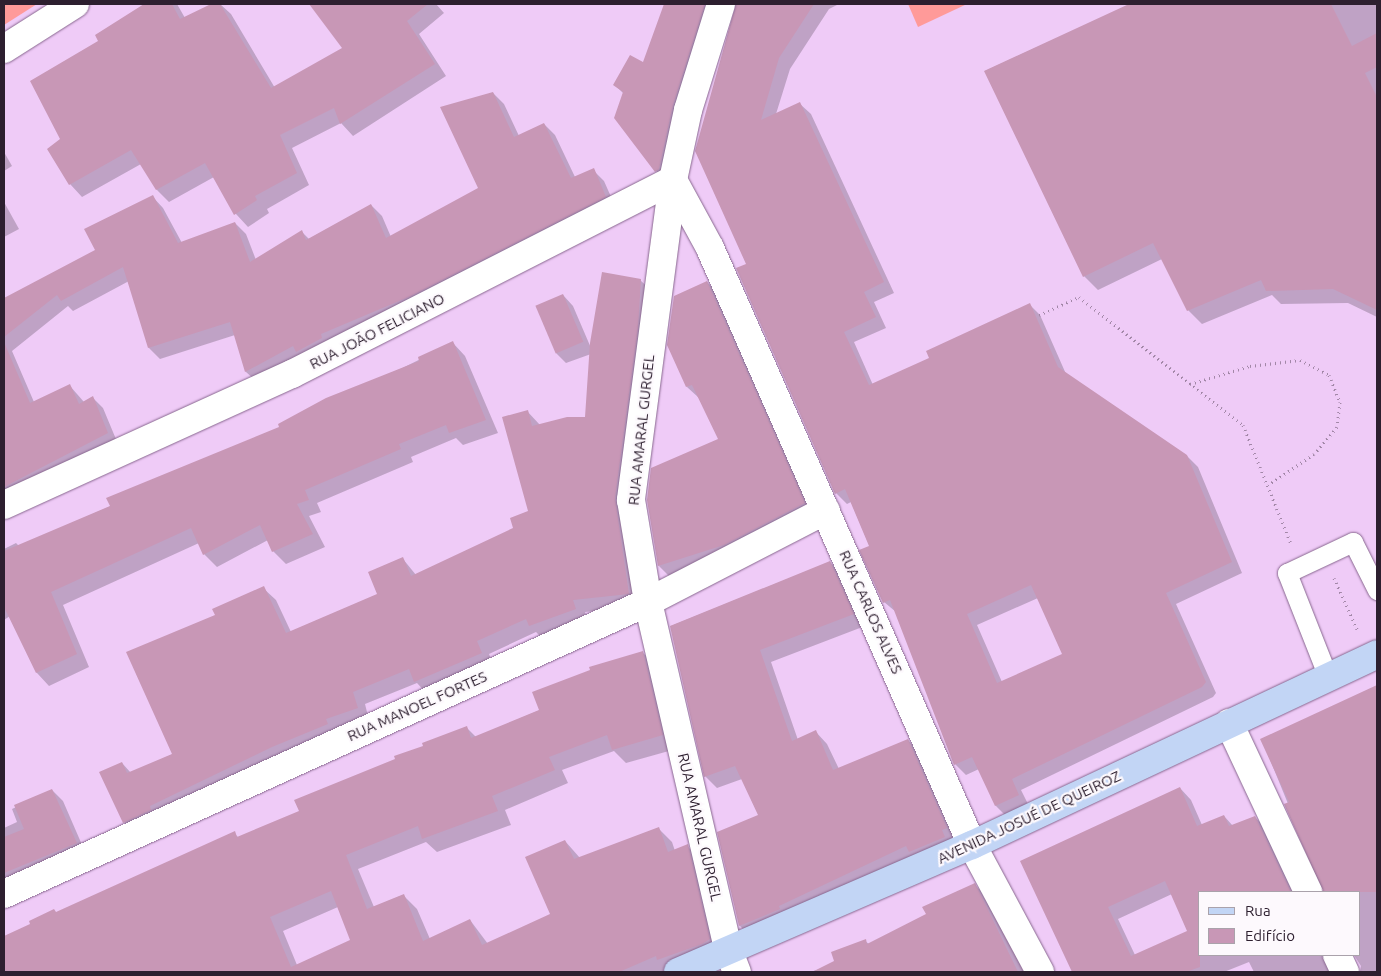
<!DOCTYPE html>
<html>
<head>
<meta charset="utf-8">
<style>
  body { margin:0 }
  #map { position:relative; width:1381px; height:976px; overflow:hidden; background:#efcbf7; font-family:Ubuntu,sans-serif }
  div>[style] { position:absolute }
  .green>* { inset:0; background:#ff9a99 }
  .shadow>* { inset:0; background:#0003 }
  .building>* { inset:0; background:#c897b6; transform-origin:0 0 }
  .path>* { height:3px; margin-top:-1.5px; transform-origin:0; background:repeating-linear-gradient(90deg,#a287a7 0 1px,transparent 0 5px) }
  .roads { filter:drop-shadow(0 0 1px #88678f) drop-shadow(0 0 1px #88678f) }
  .service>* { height:19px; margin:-9.5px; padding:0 9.5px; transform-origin:9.5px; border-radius:9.5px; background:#fff }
  .minor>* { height:28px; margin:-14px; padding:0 14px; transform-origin:14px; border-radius:14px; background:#fff }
  .primary>* { height:28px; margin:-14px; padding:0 14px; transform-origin:14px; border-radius:14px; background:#c2d5f5 }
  span { translate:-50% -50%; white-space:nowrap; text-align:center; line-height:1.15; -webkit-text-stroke:4.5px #fdf9fd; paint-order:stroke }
  .street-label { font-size:15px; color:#2d1f2f }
  .frame { position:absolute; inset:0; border:5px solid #2d1f2f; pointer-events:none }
  .legend { position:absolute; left:1198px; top:891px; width:162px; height:65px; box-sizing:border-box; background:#fdf9fd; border:1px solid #aaa2ab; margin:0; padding:6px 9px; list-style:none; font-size:15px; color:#2d1f2f }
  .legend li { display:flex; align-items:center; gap:10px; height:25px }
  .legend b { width:25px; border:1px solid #aaa2ab }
</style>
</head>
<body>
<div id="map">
  <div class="green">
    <div style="clip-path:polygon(4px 4px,37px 4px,4px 25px)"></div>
    <div style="clip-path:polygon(908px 4px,967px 4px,918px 27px)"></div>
  </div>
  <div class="shadow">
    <div style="clip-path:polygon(147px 4px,177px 4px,185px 18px,220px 4px,231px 14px,275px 88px,344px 49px,311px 4px,436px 4px,444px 13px,419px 34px,446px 76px,353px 136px,341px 123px,292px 148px,309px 185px,267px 209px,269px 213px,248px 227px,236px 214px,214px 177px,169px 202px,157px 190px,141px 164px,82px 197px,70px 184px,62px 140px,100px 42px,96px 35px)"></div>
    <div style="clip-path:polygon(665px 4px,723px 4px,666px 182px,656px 171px,623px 93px,615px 85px,644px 63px)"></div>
    <div style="clip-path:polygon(evenodd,736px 4px,839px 4px,829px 9px,790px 69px,776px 114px,800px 104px,811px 114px,894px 293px,874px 302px,886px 328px,854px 342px,873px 385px,931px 359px,1029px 304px,1040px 315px,1066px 374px,1187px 456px,1198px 467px,1242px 573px,1176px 604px,1216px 693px,1213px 697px,1021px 790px,1029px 806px,1006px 816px,996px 806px,979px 769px,966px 775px,955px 764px,896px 612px,884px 602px,870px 547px,851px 502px,847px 504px,836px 493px,747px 265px,697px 151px,736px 4px,1038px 598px,1064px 654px,1002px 682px,977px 625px,1038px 598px)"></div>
    <div style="clip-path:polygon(1132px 4px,1377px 4px,1377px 317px,1348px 303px,1281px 304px,1272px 295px,1202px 324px,1188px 310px,1162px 259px,1098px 290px,1084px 276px,985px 71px)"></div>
    <div style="clip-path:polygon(493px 93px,504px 104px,519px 136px,544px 124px,555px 135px,575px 177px,593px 170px,604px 181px,616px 208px,257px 382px,246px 372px,235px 335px,160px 359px,149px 348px,129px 281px,73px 311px,68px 306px,12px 351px,34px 402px,70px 386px,84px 402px,92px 397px,103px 408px,118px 444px,4px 503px,4px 300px,97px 250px,152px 196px,163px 208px,182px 243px,235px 223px,246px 234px,256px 260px,302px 232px,309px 239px,371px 205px,382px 216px,391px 237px,479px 189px)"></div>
    <div style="clip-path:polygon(4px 152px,12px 166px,4px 171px)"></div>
    <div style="clip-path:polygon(4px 202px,19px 229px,4px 237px)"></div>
    <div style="clip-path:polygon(640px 280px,653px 292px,640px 606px,585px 612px,588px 622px,542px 638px,536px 632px,489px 654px,494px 666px,427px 694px,417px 683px,365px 704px,369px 720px,137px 834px,124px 822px,122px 763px,131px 773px,173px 754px,216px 615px,263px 588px,276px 600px,291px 632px,379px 595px,403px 559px,416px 575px,515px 529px,529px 512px,527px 411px,540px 425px,587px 418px,591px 354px,566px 363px,556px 353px,563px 295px,573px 306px,591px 348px)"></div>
    <div style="clip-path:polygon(707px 282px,719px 294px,816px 515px,671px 578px,659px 566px,720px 440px,699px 398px,687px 387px)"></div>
    <div style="clip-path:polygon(453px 343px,465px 356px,498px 433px,463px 445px,456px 438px,411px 457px,413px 462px,317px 503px,321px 512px,309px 516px,325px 547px,286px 564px,273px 551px,268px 540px,217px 567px,204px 554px,199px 543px,63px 605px,89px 667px,49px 686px,37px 673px,10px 616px,4px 620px,4px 549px,16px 543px,19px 546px,111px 506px,108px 498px,281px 428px)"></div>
    <div style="clip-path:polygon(830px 562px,842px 574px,865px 626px,771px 662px,798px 740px,816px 732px,827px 744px,839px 769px,908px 740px,920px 752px,958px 840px,752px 938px,740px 926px,718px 833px,759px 816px,742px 779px,717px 788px,705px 776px,671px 626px)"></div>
    <div style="clip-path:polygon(evenodd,643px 653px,657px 666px,676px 749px,626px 763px,614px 751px,562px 770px,568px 783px,505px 810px,511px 825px,437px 852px,426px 842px,358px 869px,374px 907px,403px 895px,417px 909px,430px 939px,470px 920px,488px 944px,552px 915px,565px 841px,580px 858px,658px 828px,672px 842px,675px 851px,687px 846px,701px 859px,723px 952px,663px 972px,4px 972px,4px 937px,234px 833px,239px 838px,300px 812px,466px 727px,476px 737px,540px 710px,643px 653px,338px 907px,352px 941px,297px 965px,283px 931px,338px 907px)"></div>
    <div style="clip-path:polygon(1377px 687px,1377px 972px,1360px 972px,1361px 966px,1354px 955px,1360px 955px,1360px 892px,1324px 892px,1262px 740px)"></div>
    <div style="clip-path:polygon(evenodd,1180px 788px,1191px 800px,1202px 825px,1224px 816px,1233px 826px,1255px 817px,1266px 829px,1296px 892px,1200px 892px,1200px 955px,1339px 955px,1334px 972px,1254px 972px,1249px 962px,1224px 972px,1073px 972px,1022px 861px,1180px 788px,1172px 894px,1188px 932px,1135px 955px,1118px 919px,1172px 894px)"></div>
    <div style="clip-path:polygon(52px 790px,63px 801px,86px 854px,4px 890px,4px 828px,17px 822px,12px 809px)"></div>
    <div style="clip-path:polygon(975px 885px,989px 899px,1024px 972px,810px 972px,837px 964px,865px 941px,869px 944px,927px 915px)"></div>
  </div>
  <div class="building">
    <div style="clip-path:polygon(144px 4px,172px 4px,180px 19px,211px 4px,220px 4px,271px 88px,342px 48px,309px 4px,428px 4px,407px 21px,435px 64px,340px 124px,334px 108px,280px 135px,297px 173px,255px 196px,257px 200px,234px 215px,205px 163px,156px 190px,131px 150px,69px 185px,47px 149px,60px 139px,30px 81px,98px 41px,95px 35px)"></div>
    <div style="clip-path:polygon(664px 4px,705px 4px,673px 105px,659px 169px,655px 172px,614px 118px,623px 92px,613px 85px,630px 55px,643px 62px)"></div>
    <div style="clip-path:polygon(evenodd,736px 4px,814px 4px,779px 58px,761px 120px,800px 102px,884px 282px,864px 292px,876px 317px,844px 332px,869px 385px,929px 358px,926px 351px,1030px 303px,1058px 367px,1187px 455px,1232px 562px,1166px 593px,1206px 682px,1202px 687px,1012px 779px,1019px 795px,995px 806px,972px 757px,954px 765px,890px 600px,883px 603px,859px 550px,869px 546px,845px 489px,835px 494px,736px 268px,746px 264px,695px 151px,736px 4px,1031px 585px,1062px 654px,997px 683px,967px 614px,1031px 585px)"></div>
    <div style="clip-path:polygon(1129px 4px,1331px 4px,1352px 46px,1377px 33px,1377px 67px,1365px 73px,1377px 97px,1377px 310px,1333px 289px,1266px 291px,1261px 280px,1187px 311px,1153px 243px,1083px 277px,984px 71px)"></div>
    <div style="clip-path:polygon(493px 92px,514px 137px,544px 123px,571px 178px,594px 168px,606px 197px,411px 296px,321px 334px,322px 338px,296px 352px,293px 346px,245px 372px,230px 322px,148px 348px,123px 267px,61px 301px,57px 295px,4px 337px,4px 298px,95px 250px,84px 229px,153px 195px,178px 243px,235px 222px,250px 262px,302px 230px,306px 240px,371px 204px,386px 238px,478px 188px,440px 107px)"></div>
    <div style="clip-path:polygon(602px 272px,641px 279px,638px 328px,615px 498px,629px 594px,573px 600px,576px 609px,529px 626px,526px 619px,477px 641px,482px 653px,414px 682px,409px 669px,353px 692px,358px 708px,326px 719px,328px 724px,272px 747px,150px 806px,151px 810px,123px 823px,99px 772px,122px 762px,127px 773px,172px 754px,126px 652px,215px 615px,212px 609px,264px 586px,286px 633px,377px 594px,368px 572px,403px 557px,411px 576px,513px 528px,510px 518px,528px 511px,502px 417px,528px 410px,532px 426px,567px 417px,585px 417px,590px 343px)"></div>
    <div style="clip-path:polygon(707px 281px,805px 503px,724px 545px,658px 566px,647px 500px,651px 468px,718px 439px,692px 385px,686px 387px,667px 345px,674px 296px)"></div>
    <div style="left:563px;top:294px;width:52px;height:30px;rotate:67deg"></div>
    <div style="clip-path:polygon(453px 341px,486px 420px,449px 433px,446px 425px,399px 444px,401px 449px,305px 490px,309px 500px,297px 504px,313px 534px,272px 552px,260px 525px,203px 555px,191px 528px,51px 592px,77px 654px,36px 673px,4px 607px,4px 551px,110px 506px,106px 498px,279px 427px,278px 424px,326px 398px,419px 361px,418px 357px)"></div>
    <div style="clip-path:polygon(4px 342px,30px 403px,70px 384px,79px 404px,93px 396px,108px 433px,4px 487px)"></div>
    <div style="clip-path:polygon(830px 561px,854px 614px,760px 650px,792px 741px,816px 730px,833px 770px,908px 739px,947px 828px,942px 830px,945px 837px,909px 852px,906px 846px,779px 906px,780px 909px,739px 926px,717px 832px,758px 815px,735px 766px,704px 777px,670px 626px)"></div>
    <div style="clip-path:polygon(evenodd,643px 651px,663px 735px,612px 750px,607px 735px,549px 757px,555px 770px,492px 796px,498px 811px,422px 839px,418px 826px,346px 855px,367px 909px,404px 894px,423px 941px,470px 919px,482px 945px,550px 914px,525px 857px,565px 840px,574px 859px,659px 827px,668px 852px,688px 844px,710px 939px,702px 944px,657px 960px,656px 956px,619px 972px,4px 972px,4px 936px,30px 924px,29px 921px,54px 909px,56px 912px,235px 831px,237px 837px,299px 811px,294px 800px,395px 759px,394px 756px,423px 746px,422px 743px,467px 726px,471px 738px,539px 710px,532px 692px,590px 670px,589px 667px,643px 651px,331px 891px,350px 940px,291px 967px,270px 917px,331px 891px)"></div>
    <div style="clip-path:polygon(1377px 685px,1377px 892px,1323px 892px,1284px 804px,1289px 802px,1260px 739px)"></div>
    <div style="clip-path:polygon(evenodd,1180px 787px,1197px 826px,1224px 815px,1229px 826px,1255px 816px,1291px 892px,1200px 892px,1200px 967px,1186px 972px,1072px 972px,1020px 861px,1180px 787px,1165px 881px,1187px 931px,1131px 956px,1108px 907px,1165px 881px)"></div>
    <div style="clip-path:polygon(52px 789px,77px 843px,4px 873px,4px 837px,24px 829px,14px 805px)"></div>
    <div style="clip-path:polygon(975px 883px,1018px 972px,812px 972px,834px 961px,831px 952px,866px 939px,867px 944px,926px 914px,922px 907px)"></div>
  </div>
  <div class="path">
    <div style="left:1039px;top:315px;width:44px;rotate:-24.2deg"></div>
    <div style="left:1079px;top:297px;width:208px;rotate:38deg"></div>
    <div style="left:1243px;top:425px;width:128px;rotate:68deg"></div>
    <div style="left:1190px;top:384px;width:63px;rotate:-16.7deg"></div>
    <div style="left:1250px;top:366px;width:50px;rotate:-6.8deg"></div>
    <div style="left:1300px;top:360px;width:33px;rotate:27deg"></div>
    <div style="left:1329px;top:375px;width:29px;rotate:68deg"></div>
    <div style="left:1340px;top:402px;width:25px;rotate:97deg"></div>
    <div style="left:1337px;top:427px;width:35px;rotate:130deg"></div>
    <div style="left:1314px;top:454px;width:55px;rotate:146deg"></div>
    <div style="left:1334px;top:578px;width:56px;rotate:65.7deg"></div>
  </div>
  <div class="roads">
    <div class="service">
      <div style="left:1328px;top:677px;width:112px;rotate:-111.5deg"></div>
      <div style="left:1287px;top:573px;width:73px;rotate:-25.2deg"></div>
      <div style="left:1353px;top:542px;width:54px;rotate:63.4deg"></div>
    </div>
    <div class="minor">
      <div style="left:721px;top:4px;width:111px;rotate:107.3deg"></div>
      <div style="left:688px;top:110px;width:72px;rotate:102.1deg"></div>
      <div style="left:673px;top:180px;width:323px;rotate:97.5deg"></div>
      <div style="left:631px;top:500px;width:103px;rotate:80.5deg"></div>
      <div style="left:648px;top:602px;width:356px;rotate:77deg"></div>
      <div style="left:728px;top:949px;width:25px;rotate:69deg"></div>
      <div style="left:4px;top:49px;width:84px;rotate:-32.4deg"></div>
      <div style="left:4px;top:505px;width:316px;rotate:-24.5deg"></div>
      <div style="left:292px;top:374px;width:428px;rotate:-27deg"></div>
      <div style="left:673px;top:180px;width:77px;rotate:61.4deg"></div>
      <div style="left:710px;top:248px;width:652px;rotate:66.31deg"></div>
      <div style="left:972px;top:845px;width:144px;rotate:61.8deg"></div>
      <div style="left:1229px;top:723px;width:187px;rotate:64.9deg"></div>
      <div style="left:4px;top:894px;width:707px;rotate:-24.39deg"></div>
      <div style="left:648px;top:602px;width:200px;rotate:-27.3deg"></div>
      <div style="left:1337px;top:955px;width:19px;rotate:65deg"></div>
    </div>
    <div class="primary">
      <div style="left:678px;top:972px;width:320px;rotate:-23.4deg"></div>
      <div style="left:972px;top:845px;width:448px;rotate:-25.2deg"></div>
    </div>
  </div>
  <div class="street-label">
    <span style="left:377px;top:331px;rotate:-27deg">RUA JOÃO FELICIANO</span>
    <span style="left:641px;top:430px;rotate:-84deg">RUA AMARAL GURGEL</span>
    <span style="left:871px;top:612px;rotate:66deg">RUA CARLOS ALVES</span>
    <span style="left:417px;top:706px;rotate:-24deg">RUA MANOEL FORTES</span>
    <span style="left:1029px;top:817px;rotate:-25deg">AVENIDA JOSUÉ DE QUEIROZ</span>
    <span style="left:700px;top:827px;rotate:77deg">RUA AMARAL GURGEL</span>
  </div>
  <div class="frame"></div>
  <ul class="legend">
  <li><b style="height:6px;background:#c2d5f5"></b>Rua</li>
  <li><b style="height:14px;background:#c897b6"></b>Edifício</li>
  </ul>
</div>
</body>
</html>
